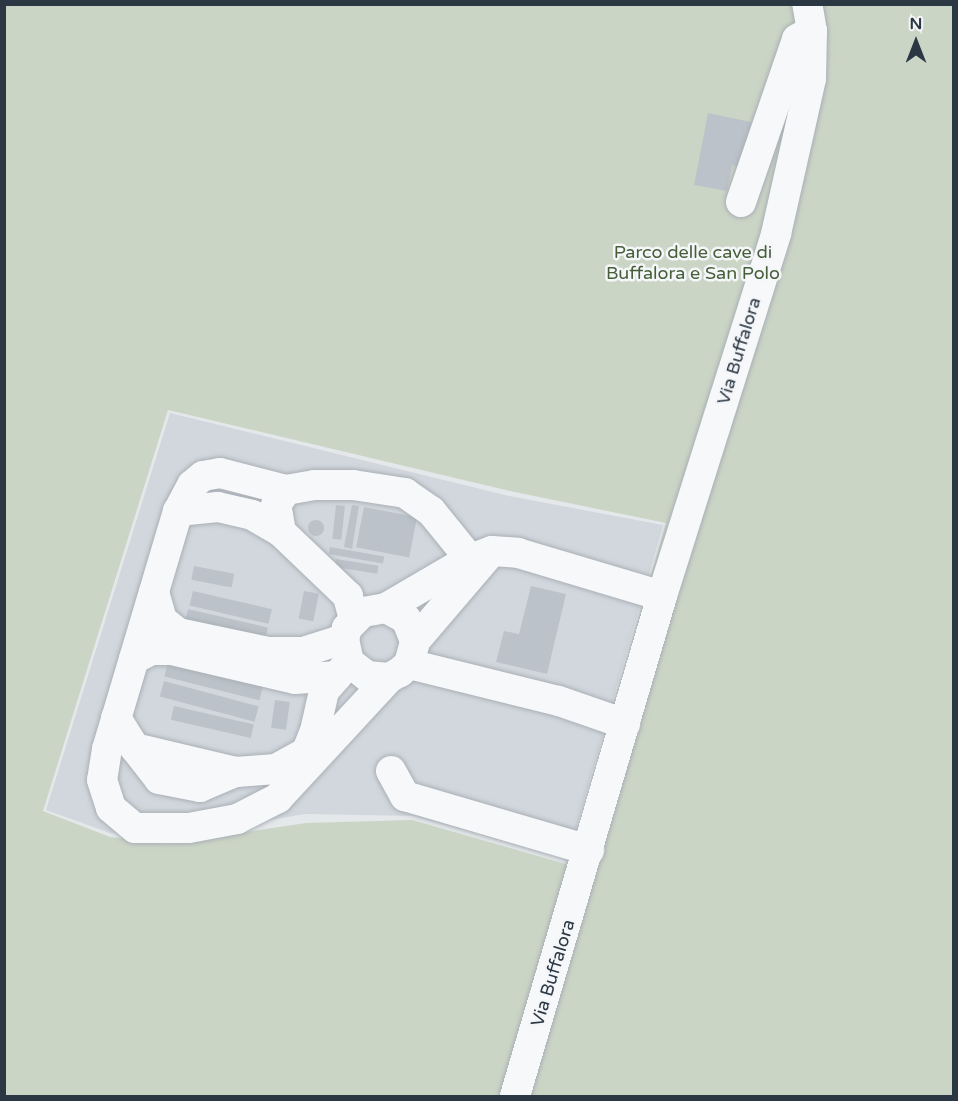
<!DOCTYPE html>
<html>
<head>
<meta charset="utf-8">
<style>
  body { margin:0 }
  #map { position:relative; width:958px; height:1101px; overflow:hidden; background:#e4e8eb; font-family:"Varela Round",sans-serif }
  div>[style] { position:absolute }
  .built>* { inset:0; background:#d2d7dd }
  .green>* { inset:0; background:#cbd5c5 }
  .building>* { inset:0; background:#bbc2c9; transform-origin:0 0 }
  .round { border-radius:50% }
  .roads { filter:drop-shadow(0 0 2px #a9b0b6) drop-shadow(0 0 2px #a9b0b6) }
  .minor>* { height:30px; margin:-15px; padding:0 15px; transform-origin:15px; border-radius:15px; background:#f7f8fa }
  span { translate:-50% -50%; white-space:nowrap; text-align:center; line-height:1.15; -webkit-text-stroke:5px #f4f6f9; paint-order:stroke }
  .park-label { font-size:18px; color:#465f39 }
  .street-label { font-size:18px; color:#2b3844 }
  .frame { position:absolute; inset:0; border:6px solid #2b3844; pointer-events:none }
  .north { position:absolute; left:886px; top:12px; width:60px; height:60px; -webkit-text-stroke:4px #f4f6f9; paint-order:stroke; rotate:0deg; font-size:16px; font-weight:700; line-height:24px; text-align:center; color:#2b3844 }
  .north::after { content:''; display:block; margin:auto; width:21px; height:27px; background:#2b3844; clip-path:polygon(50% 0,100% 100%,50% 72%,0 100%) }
</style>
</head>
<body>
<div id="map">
  <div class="built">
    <div style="clip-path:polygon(170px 413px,509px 496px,663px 525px,567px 859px,413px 816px,305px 814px,166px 838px,110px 833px,46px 810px)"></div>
  </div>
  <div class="green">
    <div style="clip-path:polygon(evenodd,5px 5px,953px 5px,953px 1096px,5px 1096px,5px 5px,168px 410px,510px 491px,666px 523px,569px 865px,412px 820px,306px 823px,167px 844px,110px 837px,43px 811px,168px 410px)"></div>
  </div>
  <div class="building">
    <div style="clip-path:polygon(708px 113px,751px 122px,742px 168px,732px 165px,727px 191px,694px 185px)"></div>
    <div style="left:336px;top:505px;width:9px;height:34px;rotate:6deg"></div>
    <div style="clip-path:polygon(352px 505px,359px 506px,352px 549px,344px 547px)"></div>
    <div style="left:364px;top:507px;width:54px;height:41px;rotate:11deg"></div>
    <div class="round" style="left:308px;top:520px;width:16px;height:16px"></div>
    <div style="left:330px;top:547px;width:55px;height:7px;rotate:10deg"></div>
    <div style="left:336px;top:559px;width:43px;height:8px;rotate:9deg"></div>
    <div style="left:194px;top:566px;width:41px;height:14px;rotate:11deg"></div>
    <div style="clip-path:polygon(531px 586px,566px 594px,547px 674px,496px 662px,504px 631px,519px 634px)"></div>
    <div style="left:193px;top:591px;width:81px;height:15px;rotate:13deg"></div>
    <div style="left:304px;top:591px;width:15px;height:28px;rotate:11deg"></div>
    <div style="left:188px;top:609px;width:82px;height:14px;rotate:13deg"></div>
    <div style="left:168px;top:662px;width:98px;height:15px;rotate:14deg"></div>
    <div style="left:164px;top:681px;width:98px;height:16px;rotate:15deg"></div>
    <div style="left:275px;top:700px;width:15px;height:28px;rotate:8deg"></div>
    <div style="left:174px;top:706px;width:82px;height:14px;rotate:13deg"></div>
  </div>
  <div class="roads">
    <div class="minor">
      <div style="left:741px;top:202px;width:172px;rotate:-71deg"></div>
      <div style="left:797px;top:39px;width:17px;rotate:-28deg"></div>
      <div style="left:286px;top:490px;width:68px;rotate:-165.6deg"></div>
      <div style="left:220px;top:473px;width:17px;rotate:170deg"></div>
      <div style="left:203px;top:476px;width:14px;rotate:141deg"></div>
      <div style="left:192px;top:485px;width:30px;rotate:118deg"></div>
      <div style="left:178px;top:511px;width:248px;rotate:106.6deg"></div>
      <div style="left:107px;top:749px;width:31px;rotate:99deg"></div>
      <div style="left:102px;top:780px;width:29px;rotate:72deg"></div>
      <div style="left:111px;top:808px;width:31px;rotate:40deg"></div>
      <div style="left:135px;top:828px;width:54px"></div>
      <div style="left:189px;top:828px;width:49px;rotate:-10.6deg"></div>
      <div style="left:237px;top:819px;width:46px;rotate:-27.1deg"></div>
      <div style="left:278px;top:798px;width:163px;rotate:-47.2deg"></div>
      <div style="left:178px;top:511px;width:40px;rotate:-5.7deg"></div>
      <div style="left:218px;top:507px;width:35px;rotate:13deg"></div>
      <div style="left:252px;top:515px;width:34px;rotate:30deg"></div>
      <div style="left:154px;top:592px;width:29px;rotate:74deg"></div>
      <div style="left:162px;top:620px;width:21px;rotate:39deg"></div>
      <div style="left:178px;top:633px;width:92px;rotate:11.9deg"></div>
      <div style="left:268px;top:652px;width:35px"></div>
      <div style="left:303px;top:652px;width:43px;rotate:-17.6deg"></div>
      <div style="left:386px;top:608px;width:97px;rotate:-30.3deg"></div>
      <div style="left:470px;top:559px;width:23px;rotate:-20deg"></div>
      <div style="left:492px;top:551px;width:26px;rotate:4deg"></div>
      <div style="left:518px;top:553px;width:150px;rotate:16.6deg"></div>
      <div style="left:354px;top:619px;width:24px;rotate:-105deg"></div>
      <div style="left:348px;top:596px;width:93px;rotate:-136.3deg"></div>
      <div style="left:281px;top:532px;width:27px;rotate:-100deg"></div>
      <div style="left:276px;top:505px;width:18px;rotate:-56deg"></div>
      <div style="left:286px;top:490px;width:29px;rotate:-10deg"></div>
      <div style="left:315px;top:485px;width:38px"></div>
      <div style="left:353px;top:485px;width:53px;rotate:8.7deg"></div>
      <div style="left:405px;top:493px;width:32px;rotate:35deg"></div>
      <div style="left:431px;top:511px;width:62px;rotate:50.9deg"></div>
      <div style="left:415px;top:641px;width:24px;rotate:-112deg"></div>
      <div style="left:406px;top:619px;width:23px;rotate:-151deg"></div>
      <div style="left:386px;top:608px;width:23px;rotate:170deg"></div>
      <div style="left:363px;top:612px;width:23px;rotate:135deg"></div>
      <div style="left:347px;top:628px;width:11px;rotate:105deg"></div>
      <div style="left:344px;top:639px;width:24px;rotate:78deg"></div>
      <div style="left:349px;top:662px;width:23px;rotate:38deg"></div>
      <div style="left:367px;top:676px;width:22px;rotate:5deg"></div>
      <div style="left:389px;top:678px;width:13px;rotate:-29deg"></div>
      <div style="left:400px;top:672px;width:12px;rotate:-42deg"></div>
      <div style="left:409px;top:664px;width:24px;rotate:-75deg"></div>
      <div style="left:415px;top:641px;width:118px;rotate:-49.5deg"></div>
      <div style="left:134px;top:659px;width:20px;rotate:-27deg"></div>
      <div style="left:152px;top:650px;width:19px"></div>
      <div style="left:171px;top:650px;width:127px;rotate:13.2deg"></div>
      <div style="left:295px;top:679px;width:42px;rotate:-4.1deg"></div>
      <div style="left:337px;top:676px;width:18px;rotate:-49deg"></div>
      <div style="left:409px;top:664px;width:154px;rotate:13.9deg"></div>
      <div style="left:559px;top:701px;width:70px;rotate:19.2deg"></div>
      <div style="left:116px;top:718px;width:36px;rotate:58deg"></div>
      <div style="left:135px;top:748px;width:104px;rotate:13.4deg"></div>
      <div style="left:236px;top:772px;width:40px;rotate:-4.3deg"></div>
      <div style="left:276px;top:769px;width:43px;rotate:-28.9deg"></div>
      <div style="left:135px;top:748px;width:39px;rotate:52deg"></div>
      <div style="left:159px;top:779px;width:42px;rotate:11deg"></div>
      <div style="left:200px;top:787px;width:39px;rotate:-23deg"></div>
      <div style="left:306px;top:753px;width:24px;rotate:-68deg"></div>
      <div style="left:315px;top:731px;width:41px;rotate:-77.3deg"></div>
      <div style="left:324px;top:691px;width:20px;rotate:-49deg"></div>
      <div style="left:391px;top:771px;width:29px;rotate:61deg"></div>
      <div style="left:405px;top:796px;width:192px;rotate:16.4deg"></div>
      <div style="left:515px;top:1096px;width:521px;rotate:-73.62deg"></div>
      <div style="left:662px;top:596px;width:380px;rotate:-72.5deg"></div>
      <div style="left:776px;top:234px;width:159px;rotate:-77.3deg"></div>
      <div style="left:811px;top:79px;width:48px;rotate:-88.8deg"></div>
      <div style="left:812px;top:31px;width:27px;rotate:-100deg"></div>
    </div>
  </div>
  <div class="park-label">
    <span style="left:693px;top:263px">Parco delle cave di<br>Buffalora e San Polo</span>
  </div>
  <div class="street-label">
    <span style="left:739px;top:351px;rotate:-73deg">Via Buffalora</span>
    <span style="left:553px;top:973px;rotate:-73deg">Via Buffalora</span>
  </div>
  <div class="frame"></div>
  <div class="north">N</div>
</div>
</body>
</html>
